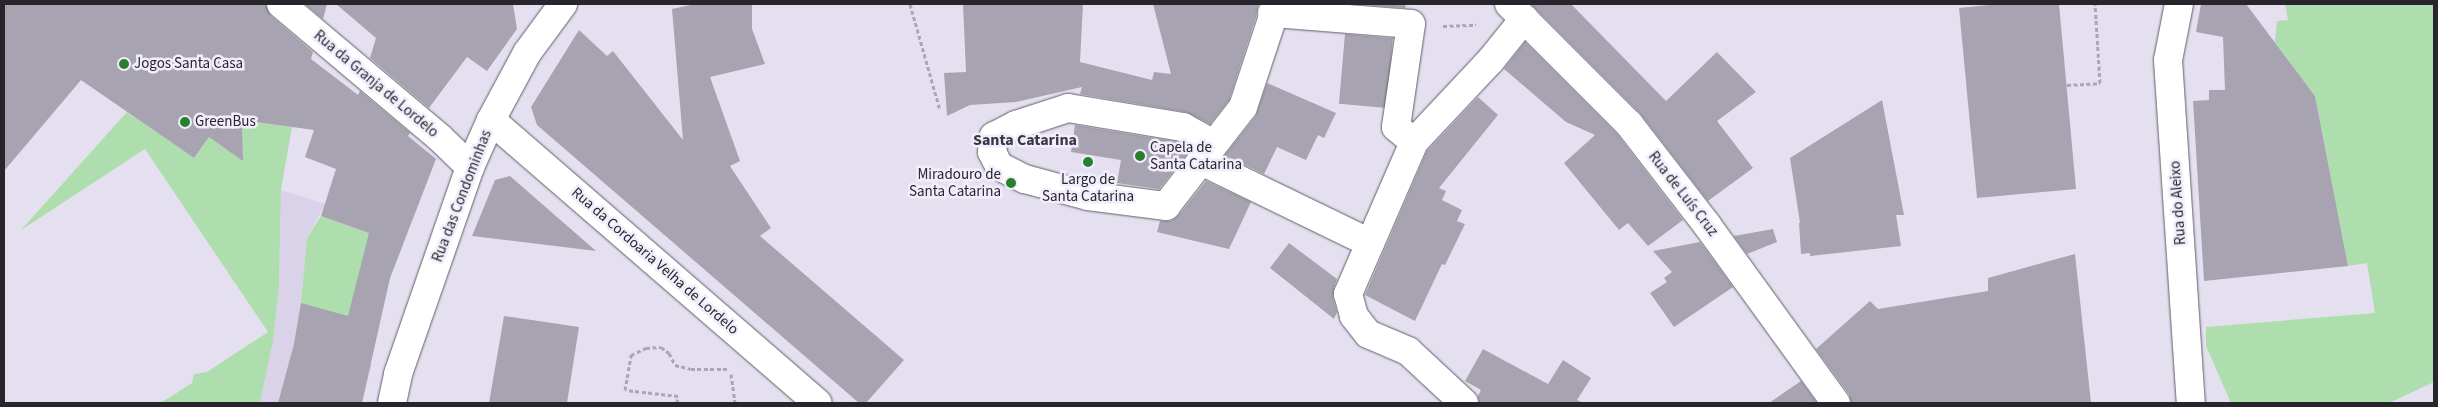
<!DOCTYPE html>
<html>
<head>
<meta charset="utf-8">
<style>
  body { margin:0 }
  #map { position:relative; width:2438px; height:407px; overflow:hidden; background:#e5e0ef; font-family:"Source Sans 3",sans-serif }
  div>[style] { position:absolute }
  .built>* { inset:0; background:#dad2e8 }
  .green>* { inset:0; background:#aedead }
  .building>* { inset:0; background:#a8a3b1; transform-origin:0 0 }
  .path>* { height:3px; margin-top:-1.5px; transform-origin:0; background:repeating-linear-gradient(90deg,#aaa6b2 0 4px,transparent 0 6.5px) }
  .roads { filter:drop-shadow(0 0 1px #615c69) drop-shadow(0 0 1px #615c69) }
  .pedestrian>* { height:28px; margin:-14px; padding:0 14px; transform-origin:14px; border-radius:14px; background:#fff }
  .minor>* { height:28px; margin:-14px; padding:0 14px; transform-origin:14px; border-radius:14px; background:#fff }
  .tertiary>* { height:28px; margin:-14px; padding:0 14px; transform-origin:14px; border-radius:14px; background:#fff }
  .dots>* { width:14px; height:14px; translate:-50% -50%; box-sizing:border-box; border:2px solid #f2edfc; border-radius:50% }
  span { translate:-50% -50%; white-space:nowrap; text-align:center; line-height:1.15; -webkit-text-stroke:5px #f2edfc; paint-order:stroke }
  .poi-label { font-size:15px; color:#28262c }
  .left { translate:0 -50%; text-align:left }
  .right { translate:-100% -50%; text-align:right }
  .street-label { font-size:15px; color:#28262c }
  .neighbourhood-label { font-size:16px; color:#3b3743; font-weight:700 }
  .frame { position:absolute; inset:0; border:5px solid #28262c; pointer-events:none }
</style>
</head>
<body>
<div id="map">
  <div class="built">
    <div style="clip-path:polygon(281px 190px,325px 204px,307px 238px,301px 303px,294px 344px,372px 364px,362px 403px,260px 403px,273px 341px,279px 288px)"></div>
  </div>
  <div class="green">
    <div style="clip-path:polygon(2285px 4px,2434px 4px,2434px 382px,2389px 403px,2231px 403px,2206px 346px,2206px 327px,2375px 313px,2367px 263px,2348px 266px,2315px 96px,2275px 42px,2277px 21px,2288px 20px)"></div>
    <div style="clip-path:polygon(127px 112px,194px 158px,209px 137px,243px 160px,242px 120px,292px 127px,281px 190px,279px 288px,273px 341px,260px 403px,154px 403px,164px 401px,192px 383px,194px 374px,207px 372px,268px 332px,145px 149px,21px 230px)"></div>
    <div style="clip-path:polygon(321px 216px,403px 245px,390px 278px,370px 364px,294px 344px,301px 303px,307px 238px)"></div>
  </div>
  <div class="building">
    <div style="clip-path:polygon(4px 4px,266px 4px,271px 16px,313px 52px,311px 59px,358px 95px,360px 91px,410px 133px,408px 136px,436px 159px,390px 278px,362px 403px,278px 403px,294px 344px,301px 303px,348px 316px,369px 233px,321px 216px,336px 169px,305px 157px,314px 130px,242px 120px,243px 161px,209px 137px,194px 158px,81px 80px,4px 171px)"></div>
    <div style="clip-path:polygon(305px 4px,327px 4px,323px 19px)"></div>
    <div style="clip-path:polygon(336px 4px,513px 4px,517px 29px,487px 71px,467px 57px,429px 108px,370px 58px,376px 38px)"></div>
    <div style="clip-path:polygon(695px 4px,752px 4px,752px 29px,765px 64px,710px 77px,740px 161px,730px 166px,771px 228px,760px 236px,904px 360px,866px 403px,859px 403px,537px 125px,531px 107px,579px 30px,607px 56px,613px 51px,683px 140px,672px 9px)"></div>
    <div style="clip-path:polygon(963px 4px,1083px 4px,1080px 62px,1152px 80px,1154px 72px,1171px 74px,1153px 4px,1258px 4px,1256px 17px,1229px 100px,1210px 124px,1186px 112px,1080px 94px,1082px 87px,1016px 102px,970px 105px,947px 116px,944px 73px,966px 72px)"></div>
    <div style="clip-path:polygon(1353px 4px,1406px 4px,1405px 8px)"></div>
    <div style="clip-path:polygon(1531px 4px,1571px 4px,1666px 101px,1717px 52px,1756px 92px,1717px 121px,1753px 168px,1708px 201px,1640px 113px)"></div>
    <div style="clip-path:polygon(1999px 4px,2059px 4px,2076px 189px,1977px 198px,1959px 8px)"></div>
    <div style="clip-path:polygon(2201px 4px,2246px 4px,2315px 96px,2348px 266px,2204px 281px,2193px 101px,2209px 100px,2209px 90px,2225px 90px,2223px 37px,2196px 32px)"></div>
    <div style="left:1345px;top:34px;width:48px;height:70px;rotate:5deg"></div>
    <div style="clip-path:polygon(1525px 42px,1617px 134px,1683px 220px,1648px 246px,1628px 223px,1619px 230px,1564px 163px,1595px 135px,1566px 122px,1504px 69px)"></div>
    <div style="clip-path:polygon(1267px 83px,1336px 113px,1324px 138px,1318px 135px,1306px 160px,1277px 147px,1264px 174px,1225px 155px,1256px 116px)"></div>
    <div style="clip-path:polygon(1478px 97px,1498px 115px,1439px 188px,1446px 191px,1442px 200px,1462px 210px,1457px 221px,1465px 224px,1445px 265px,1442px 264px,1415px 321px,1365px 295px,1427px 151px)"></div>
    <div style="clip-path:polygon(1882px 100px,1904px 215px,1896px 215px,1901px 246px,1810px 256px,1810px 253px,1801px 254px,1799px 223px,1800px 223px,1790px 158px)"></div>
    <div style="clip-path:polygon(1075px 125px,1178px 142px,1191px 149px,1159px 189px,1117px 183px,1121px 160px,1071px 152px)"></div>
    <div style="clip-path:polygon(510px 176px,596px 251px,472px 236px,495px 180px)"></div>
    <div style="clip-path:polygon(1206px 181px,1251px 202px,1229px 249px,1157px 232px,1160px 221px,1171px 221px,1178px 216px)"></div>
    <div style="clip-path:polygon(1773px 229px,1777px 242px,1747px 254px,1734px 236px)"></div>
    <div style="clip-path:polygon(1700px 242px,1733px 287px,1674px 327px,1650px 293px,1667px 282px,1664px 278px,1672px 272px,1653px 251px)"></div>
    <div style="clip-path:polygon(1289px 243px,1337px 279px,1334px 288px,1333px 298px,1337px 312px,1334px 319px,1270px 268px)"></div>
    <div style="clip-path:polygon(2075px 254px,2091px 403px,1851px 403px,1849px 394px,1816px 349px,1870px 301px,1878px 309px,1988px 291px,1988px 278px)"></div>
    <div style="clip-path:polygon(504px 316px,579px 327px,567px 403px,489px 403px)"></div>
    <div style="clip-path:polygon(1483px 349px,1548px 384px,1563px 360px,1591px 378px,1577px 400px,1584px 403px,1479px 403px,1478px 396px,1481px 390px,1465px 381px)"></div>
    <div style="clip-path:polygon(1801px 381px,1817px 403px,1769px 403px)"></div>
  </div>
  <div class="path">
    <div style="left:910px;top:4px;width:110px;rotate:74.2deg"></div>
    <div style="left:1443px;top:26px;width:33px;rotate:-2deg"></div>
    <div style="left:2067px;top:85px;width:33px;rotate:-3deg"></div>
    <div style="left:2100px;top:83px;width:79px;rotate:-93.6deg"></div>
    <div style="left:731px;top:374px;width:29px;rotate:82deg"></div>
    <div style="left:677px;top:403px;width:7px;rotate:-82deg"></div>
    <div style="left:678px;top:396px;width:53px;rotate:-173.5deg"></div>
    <div style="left:625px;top:390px;width:36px;rotate:-80deg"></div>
    <div style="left:631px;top:355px;width:17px;rotate:-25deg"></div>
    <div style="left:646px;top:348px;width:15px;rotate:-4deg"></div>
    <div style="left:661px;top:347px;width:10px;rotate:37deg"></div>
    <div style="left:669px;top:353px;width:13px;rotate:63deg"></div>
    <div style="left:675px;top:365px;width:16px;rotate:14deg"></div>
    <div style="left:691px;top:369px;width:36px"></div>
  </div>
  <div class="roads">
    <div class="pedestrian">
      <div style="left:1068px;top:108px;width:117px;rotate:9.4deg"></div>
      <div style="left:1183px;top:127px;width:35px;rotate:29deg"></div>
      <div style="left:1201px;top:161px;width:188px;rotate:25.9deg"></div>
    </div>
    <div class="minor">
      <div style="left:281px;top:4px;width:208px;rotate:40.1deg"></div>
      <div style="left:440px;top:138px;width:42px;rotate:44deg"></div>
      <div style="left:1509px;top:4px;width:170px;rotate:45deg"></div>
      <div style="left:1629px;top:124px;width:128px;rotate:52.3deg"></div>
      <div style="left:1707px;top:225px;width:220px;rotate:54.1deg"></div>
      <div style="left:2179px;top:4px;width:57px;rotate:101.1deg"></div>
      <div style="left:2168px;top:60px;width:344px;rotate:86.2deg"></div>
      <div style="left:1272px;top:13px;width:139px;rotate:4.5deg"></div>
      <div style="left:1411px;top:24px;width:104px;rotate:98.3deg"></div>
      <div style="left:1396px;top:127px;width:23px;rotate:40deg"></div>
      <div style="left:1068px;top:108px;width:55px;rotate:161.9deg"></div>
      <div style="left:1016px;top:125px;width:25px;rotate:153deg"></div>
      <div style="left:994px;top:136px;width:16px;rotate:97deg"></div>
      <div style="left:992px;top:152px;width:16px;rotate:63deg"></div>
      <div style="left:999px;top:166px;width:29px;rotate:27deg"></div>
      <div style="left:1025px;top:179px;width:65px;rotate:15.1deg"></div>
      <div style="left:1088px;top:196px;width:79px;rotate:7.3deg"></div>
      <div style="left:1166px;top:206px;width:125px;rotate:-52.1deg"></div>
      <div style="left:1243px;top:107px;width:108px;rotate:-71.7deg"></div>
      <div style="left:491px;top:120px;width:432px;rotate:40.9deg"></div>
      <div style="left:1464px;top:403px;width:76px;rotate:-137.1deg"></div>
      <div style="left:1408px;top:351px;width:43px;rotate:-157deg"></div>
      <div style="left:1368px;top:334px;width:23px;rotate:-128deg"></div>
      <div style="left:1354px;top:316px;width:23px;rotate:-105deg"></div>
      <div style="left:1348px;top:294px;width:166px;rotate:-66.5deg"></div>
      <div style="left:1414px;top:142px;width:112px;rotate:-46.8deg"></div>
      <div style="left:1491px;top:60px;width:53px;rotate:-51.2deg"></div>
    </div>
    <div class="tertiary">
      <div style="left:392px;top:403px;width:30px;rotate:-78deg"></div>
      <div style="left:398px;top:374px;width:219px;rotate:-70.8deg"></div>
      <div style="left:470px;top:167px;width:51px;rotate:-65.9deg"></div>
      <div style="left:491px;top:120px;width:76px;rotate:-61.8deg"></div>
      <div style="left:527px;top:53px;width:61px;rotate:-53.7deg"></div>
    </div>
  </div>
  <div class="dots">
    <div style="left:124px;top:64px;background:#28802f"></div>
    <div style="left:185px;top:122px;background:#28802f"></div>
    <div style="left:1140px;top:156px;background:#28802f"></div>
    <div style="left:1088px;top:162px;background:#28802f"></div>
    <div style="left:1011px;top:183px;background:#28802f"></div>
  </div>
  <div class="poi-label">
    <span class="left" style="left:134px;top:64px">Jogos Santa Casa</span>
    <span class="left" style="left:195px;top:122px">GreenBus</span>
    <span class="left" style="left:1150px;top:156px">Capela de<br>Santa Catarina</span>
    <span class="right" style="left:1001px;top:183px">Miradouro de<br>Santa Catarina</span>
    <span style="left:1088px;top:188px">Largo de<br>Santa Catarina</span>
  </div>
  <div class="street-label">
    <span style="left:376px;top:84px;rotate:40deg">Rua da Granja de Lordelo</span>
    <span style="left:1683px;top:194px;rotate:52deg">Rua de Luís Cruz</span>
    <span style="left:462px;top:196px;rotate:-69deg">Rua das Condominhas</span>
    <span style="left:2178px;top:203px;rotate:-94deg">Rua do Aleixo</span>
    <span style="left:655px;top:261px;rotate:41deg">Rua da Cordoaria Velha de Lordelo</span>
  </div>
  <div class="neighbourhood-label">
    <span style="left:1025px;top:140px">Santa Catarina</span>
  </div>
  <div class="frame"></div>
</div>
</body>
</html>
